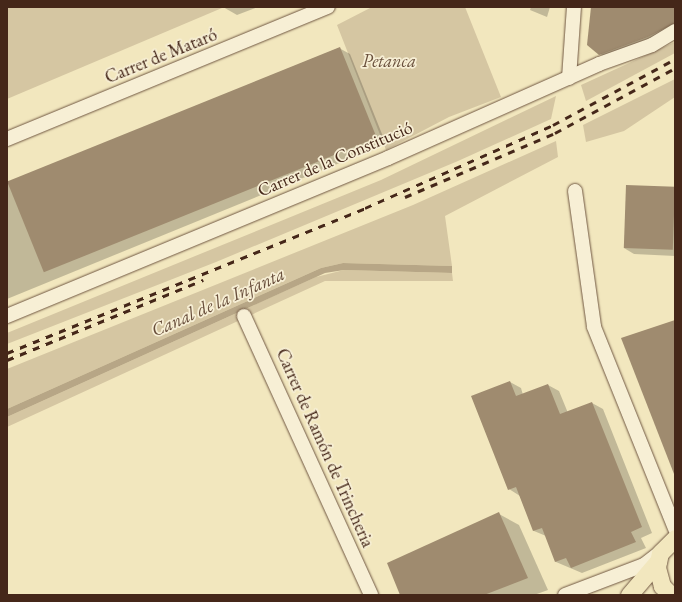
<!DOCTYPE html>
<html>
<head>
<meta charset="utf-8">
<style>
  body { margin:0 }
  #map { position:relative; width:682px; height:602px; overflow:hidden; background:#f2e7be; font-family:"EB Garamond",serif }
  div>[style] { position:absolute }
  .green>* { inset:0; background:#d5c6a2 }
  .water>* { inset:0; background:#b7a686 }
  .shadow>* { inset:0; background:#0003 }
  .building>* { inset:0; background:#9f8b6f; transform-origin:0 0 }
  .roads { filter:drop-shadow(0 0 1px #705742) drop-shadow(0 0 1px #705742) }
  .minor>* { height:14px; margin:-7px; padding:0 7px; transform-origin:7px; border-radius:7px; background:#f7efd5 }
  .major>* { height:17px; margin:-8.5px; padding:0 8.5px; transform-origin:8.5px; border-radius:8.5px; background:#f2e7be }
  .rail>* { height:3px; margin-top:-1.5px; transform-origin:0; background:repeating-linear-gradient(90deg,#452719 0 7px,transparent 0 14px) }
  span { translate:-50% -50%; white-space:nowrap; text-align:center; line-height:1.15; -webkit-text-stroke:3.5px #f7efd5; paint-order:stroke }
  .street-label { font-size:18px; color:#452719 }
  .park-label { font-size:18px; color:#694f3b; font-style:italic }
  .water-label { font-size:19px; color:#674d3a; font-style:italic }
  .frame { position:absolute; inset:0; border:8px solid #452719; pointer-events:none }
</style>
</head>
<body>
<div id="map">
  <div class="green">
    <div style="clip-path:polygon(7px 7px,222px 7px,222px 8px,7px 99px)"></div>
    <div style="clip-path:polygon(372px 7px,465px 7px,501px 97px,449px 117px,386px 150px,337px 25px)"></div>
    <div style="clip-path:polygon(675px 42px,675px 53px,586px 101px,581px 85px)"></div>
    <div style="clip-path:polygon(675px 79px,675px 97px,624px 131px,586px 142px,583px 125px)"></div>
    <div style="clip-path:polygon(556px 96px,551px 119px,458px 161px,216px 262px,7px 344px,7px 333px,381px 180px)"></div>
    <div style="clip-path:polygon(556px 141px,558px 157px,445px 216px,452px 266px,343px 263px,321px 268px,7px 409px,7px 369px,413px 205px)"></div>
    <div style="clip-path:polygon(344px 270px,452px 273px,453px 281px,325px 281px,7px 427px,7px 417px,316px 277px)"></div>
  </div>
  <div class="water">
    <div style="clip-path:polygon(343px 263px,452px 266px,452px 273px,344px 270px,325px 273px,7px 417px,7px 409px,321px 268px)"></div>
  </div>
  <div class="shadow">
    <div style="clip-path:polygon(223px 7px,258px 7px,237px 15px)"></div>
    <div style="clip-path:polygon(531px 7px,550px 7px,547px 17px,530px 10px)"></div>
    <div style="clip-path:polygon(592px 7px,675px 7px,675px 38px,614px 62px,600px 54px)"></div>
    <div style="clip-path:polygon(339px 48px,350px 54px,386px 144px,7px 299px,7px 183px)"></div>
    <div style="clip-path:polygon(675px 188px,675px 256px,634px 254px,624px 248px)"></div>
    <div style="clip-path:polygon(510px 382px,521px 388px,523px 395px,548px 385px,559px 391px,568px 413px,592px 403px,603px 409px,652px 533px,641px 538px,646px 548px,582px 573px,556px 562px,546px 536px,534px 531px,520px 496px,509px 489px)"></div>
    <div style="clip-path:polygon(499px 514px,519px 525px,548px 590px,534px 595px,401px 595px)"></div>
  </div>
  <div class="building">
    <div style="clip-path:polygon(591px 7px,675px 7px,675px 23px,648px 37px,599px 55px,587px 45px)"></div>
    <div style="left:340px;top:47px;width:98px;height:359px;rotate:68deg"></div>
    <div style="left:626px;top:185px;width:49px;height:63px;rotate:2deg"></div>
    <div style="clip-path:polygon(675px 320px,675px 474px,674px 474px,621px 338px)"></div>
    <div style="clip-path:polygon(510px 381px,516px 396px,548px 384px,560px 414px,592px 402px,642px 527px,631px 532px,636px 542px,571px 568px,566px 558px,555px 562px,542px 528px,533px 531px,516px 487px,508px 490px,471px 396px)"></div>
    <div style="clip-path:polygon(499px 512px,528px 578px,484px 595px,400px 595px,387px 563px)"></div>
  </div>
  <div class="roads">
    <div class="minor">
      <div style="left:569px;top:78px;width:71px;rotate:-86deg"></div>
      <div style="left:7px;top:139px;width:347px;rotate:-22.4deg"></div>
      <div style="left:575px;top:191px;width:137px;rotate:82deg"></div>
      <div style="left:594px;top:327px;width:218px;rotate:68.1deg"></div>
      <div style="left:7px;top:316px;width:412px;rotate:-22.5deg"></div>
      <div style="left:388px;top:158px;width:231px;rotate:-24deg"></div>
      <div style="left:599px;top:64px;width:56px;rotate:-19.7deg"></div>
      <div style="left:652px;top:45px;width:27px;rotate:-31deg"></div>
      <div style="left:244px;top:316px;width:307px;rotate:65.5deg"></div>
      <div style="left:565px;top:595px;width:85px;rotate:-20.8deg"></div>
      <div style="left:644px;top:565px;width:18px;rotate:-38deg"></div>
    </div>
    <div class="major">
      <div style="left:629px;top:595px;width:45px;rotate:-49.5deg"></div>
      <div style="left:671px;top:595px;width:13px;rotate:-135deg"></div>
      <div style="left:662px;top:586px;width:20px;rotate:-105deg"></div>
      <div style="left:657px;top:567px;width:14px;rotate:-78deg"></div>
      <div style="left:660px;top:553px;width:21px;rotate:-45deg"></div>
    </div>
  </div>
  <div class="rail">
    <div style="left:405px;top:197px;width:163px;rotate:-23.1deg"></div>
    <div style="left:555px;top:133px;width:136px;rotate:-28.4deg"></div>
    <div style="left:7px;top:353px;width:386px;rotate:-22deg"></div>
    <div style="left:365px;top:208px;width:206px;rotate:-23.8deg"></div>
    <div style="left:553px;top:125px;width:139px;rotate:-28.4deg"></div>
    <div style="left:7px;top:360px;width:212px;rotate:-22.2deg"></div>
  </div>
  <div class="street-label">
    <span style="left:161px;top:56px;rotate:-22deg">Carrer de Mataró</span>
    <span style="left:335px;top:159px;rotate:-23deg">Carrer de la Constitució</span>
    <span style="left:325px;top:448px;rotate:66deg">Carrer de Ramón de Trincheria</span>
  </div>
  <div class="park-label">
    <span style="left:389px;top:61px">Petanca</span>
  </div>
  <div class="water-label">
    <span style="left:218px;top:302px;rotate:-24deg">Canal de la Infanta</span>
  </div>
  <div class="frame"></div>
</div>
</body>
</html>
